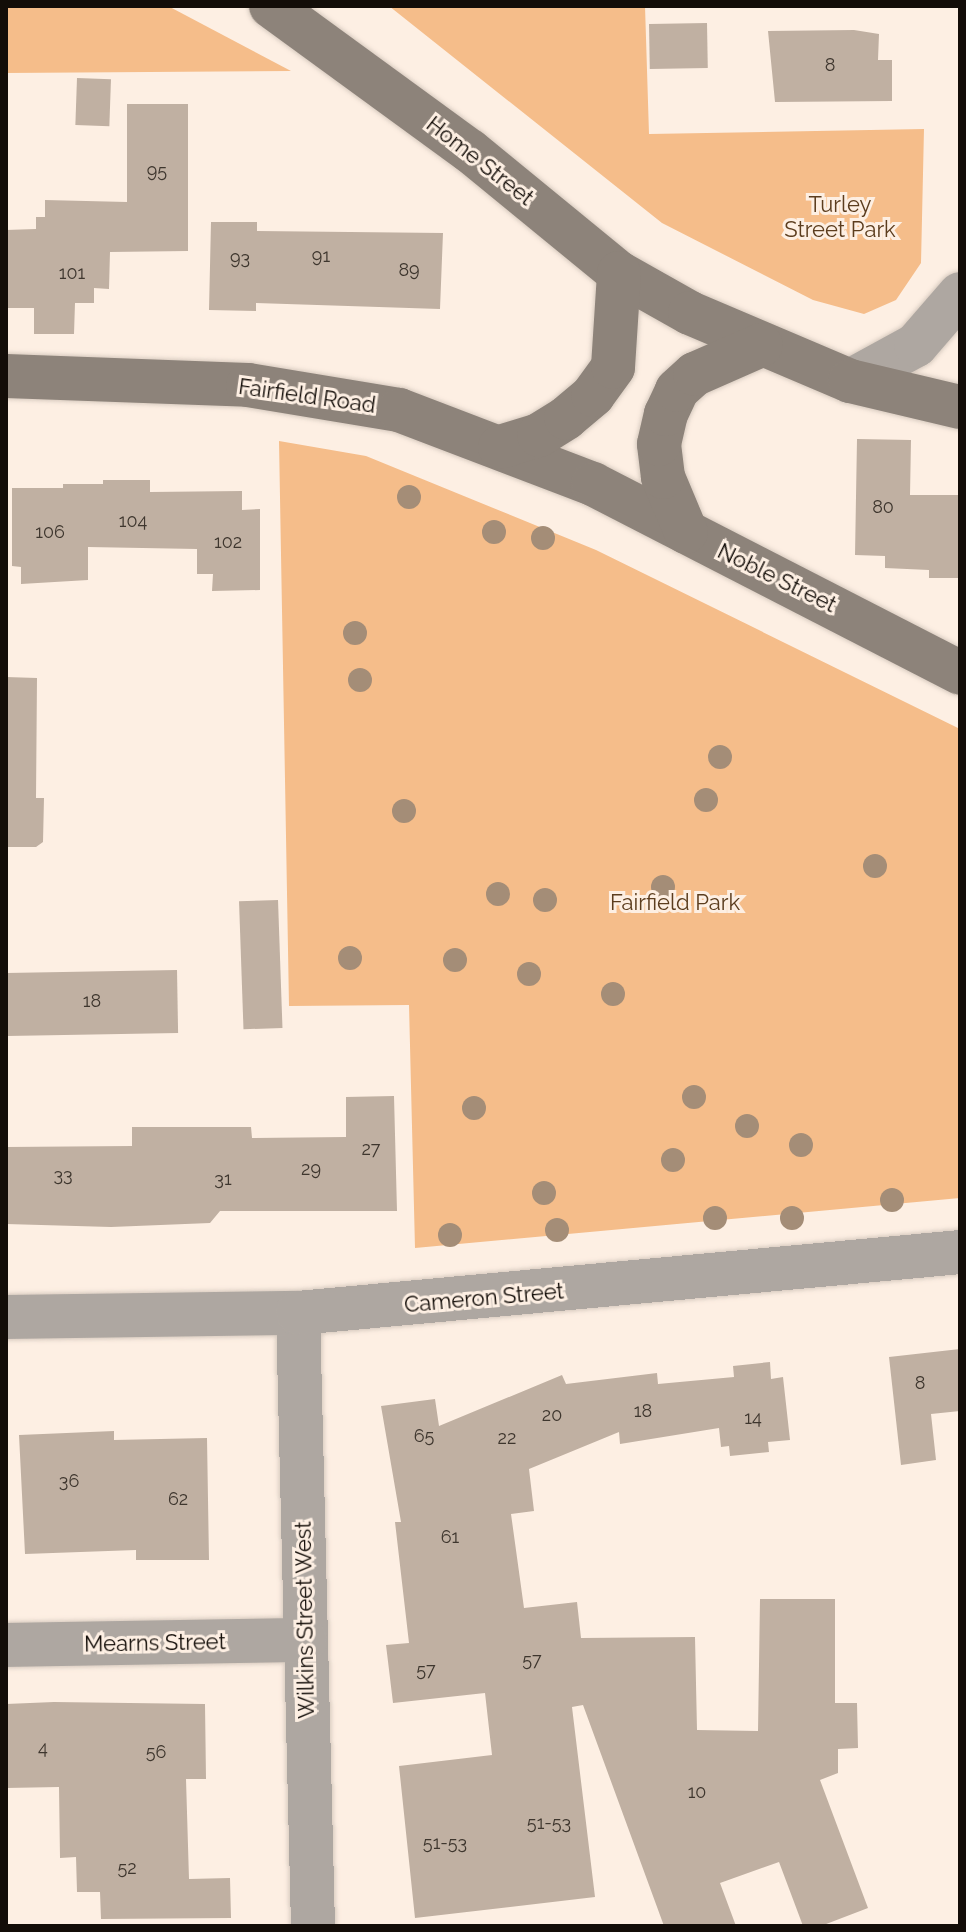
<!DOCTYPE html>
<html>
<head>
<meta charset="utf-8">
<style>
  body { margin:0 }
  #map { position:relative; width:966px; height:1932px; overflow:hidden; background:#fdefe3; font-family:Raleway,sans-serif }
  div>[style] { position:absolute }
  .green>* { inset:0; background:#f5bd8a }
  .building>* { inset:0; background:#c0b0a2; transform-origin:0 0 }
  .roads { filter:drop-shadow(0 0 2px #d8cbc0) drop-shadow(0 0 2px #d8cbc0) }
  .minor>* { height:44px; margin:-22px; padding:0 22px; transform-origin:22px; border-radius:22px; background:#aea7a1 }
  .secondary>* { height:44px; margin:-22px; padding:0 22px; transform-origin:22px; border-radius:22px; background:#8d837a }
  .trees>* { width:24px; height:24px; margin:-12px; border-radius:50%; background:#a48d77 }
  span { translate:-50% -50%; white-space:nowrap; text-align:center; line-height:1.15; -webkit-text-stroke:6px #fdefe3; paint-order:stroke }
  .number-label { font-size:18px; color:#3e362e }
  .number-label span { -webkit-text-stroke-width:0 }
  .street-label { font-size:22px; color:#130d08 }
  .park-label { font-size:22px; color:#5c3d1e }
  .frame { position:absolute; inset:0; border:8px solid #130d08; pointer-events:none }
</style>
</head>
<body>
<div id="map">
  <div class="green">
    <div style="clip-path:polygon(6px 6px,168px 6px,291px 71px,6px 73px)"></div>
    <div style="clip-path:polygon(389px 6px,645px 6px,649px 134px,924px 129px,921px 263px,896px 300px,864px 314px,813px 300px,662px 223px)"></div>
    <div style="clip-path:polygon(279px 441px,366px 456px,596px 550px,960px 729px,960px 1198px,415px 1248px,409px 1005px,289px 1006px)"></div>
  </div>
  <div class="building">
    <div style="left:707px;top:23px;width:45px;height:58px;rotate:89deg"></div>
    <div style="clip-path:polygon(854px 30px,879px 34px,878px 60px,892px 60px,892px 101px,775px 102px,768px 31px)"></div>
    <div style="left:77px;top:78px;width:34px;height:47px;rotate:2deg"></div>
    <div style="clip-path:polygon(127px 104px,188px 104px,188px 251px,110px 252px,109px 289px,94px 288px,94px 303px,75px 303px,74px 334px,34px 334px,34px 308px,6px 308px,6px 230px,36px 229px,36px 217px,45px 217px,45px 200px,127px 202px)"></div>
    <div style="clip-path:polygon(211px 222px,257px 222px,257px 231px,443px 233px,440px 309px,256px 303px,256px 311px,209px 310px)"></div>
    <div style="clip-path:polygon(857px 439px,911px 440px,910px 495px,960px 495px,960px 578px,929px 578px,929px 570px,885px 568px,885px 556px,855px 555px)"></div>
    <div style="clip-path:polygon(103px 480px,150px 480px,150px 492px,242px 491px,242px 510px,260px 509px,260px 590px,212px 591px,213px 574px,197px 574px,197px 549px,88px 547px,88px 580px,21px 584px,21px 567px,12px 566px,12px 488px,63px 488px,63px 484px,103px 484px)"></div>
    <div style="clip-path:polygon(6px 677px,37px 678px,36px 798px,44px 798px,43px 842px,36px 847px,6px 847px)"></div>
    <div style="left:278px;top:900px;width:128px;height:39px;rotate:88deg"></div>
    <div style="left:177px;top:970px;width:63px;height:171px;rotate:89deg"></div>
    <div style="clip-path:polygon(394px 1096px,397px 1211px,220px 1211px,210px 1223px,111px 1227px,6px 1224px,6px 1147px,132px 1146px,132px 1127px,251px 1127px,252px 1138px,346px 1137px,346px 1097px)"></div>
    <div style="clip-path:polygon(960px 1349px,960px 1411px,931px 1414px,936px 1460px,901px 1465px,889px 1357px)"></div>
    <div style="clip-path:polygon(770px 1362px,771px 1379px,783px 1377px,790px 1440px,768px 1442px,769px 1452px,730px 1456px,729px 1446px,721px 1447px,719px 1428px,620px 1444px,619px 1432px,529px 1469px,534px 1511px,511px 1514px,524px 1608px,577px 1602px,581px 1638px,695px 1637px,697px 1730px,758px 1731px,760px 1599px,835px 1599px,835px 1703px,857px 1703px,858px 1748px,838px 1749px,838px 1773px,820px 1780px,868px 1908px,821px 1926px,803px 1926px,779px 1862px,720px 1883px,736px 1926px,664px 1926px,583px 1705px,572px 1707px,595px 1897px,415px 1918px,399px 1766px,492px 1755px,485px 1693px,393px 1703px,386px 1645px,409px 1643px,395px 1522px,401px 1522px,381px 1406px,435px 1399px,439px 1426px,562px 1375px,566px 1384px,657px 1373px,658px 1384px,734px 1377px,733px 1366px)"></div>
    <div style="clip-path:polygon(114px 1431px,114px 1440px,207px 1438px,209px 1560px,136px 1560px,136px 1550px,25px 1554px,19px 1435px)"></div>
    <div style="clip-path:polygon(54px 1702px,205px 1704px,206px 1779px,186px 1779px,189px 1879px,230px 1878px,231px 1918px,101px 1919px,100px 1892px,77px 1892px,76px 1857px,60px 1858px,59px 1787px,6px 1788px,6px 1704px)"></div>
  </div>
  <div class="roads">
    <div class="minor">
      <div style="left:850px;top:381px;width:75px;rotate:-28.6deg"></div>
      <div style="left:916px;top:345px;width:67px;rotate:-49.2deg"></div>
      <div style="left:298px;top:1313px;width:613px;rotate:88.6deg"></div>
      <div style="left:6px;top:1317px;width:292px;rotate:-0.8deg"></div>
      <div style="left:298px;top:1313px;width:665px;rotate:-5.26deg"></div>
      <div style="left:6px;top:1645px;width:299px;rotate:-1deg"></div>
    </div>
    <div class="secondary">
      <div style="left:271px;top:6px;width:246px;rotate:36.1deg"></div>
      <div style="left:470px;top:151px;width:193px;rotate:39.3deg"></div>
      <div style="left:619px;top:273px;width:81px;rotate:29.4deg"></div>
      <div style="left:690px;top:313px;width:174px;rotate:23deg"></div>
      <div style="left:850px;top:381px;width:113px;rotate:13.3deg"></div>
      <div style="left:6px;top:376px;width:242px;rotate:2.1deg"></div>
      <div style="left:248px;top:385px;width:153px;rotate:9.4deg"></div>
      <div style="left:399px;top:410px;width:208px;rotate:20.9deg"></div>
      <div style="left:593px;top:484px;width:413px;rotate:27.2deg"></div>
      <div style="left:500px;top:447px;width:41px;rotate:-17.1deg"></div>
      <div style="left:539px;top:435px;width:32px;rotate:-32deg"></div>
      <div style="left:566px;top:418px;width:35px;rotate:-40deg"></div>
      <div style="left:593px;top:395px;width:34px;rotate:-54deg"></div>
      <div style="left:613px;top:367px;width:94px;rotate:-86.3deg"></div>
      <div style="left:686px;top:532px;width:60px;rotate:-112.7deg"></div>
      <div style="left:663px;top:477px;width:33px;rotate:-97deg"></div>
      <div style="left:659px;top:444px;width:31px;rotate:-77deg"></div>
      <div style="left:666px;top:414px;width:26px;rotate:-65deg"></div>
      <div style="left:677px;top:390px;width:24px;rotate:-42deg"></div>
      <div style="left:695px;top:374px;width:72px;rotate:-23.7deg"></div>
    </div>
  </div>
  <div class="trees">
    <div style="left:409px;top:497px"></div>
    <div style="left:494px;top:532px"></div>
    <div style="left:543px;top:538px"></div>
    <div style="left:355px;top:633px"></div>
    <div style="left:360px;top:680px"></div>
    <div style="left:720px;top:757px"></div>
    <div style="left:706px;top:800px"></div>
    <div style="left:404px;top:811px"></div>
    <div style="left:875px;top:866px"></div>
    <div style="left:663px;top:887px"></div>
    <div style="left:498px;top:894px"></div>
    <div style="left:545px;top:900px"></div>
    <div style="left:350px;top:958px"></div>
    <div style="left:455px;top:960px"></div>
    <div style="left:529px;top:974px"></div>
    <div style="left:613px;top:994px"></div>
    <div style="left:694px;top:1097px"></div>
    <div style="left:474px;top:1108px"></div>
    <div style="left:747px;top:1126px"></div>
    <div style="left:801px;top:1145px"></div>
    <div style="left:673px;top:1160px"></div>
    <div style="left:544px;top:1193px"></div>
    <div style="left:892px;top:1200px"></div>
    <div style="left:715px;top:1218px"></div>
    <div style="left:792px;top:1218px"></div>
    <div style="left:557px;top:1230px"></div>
    <div style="left:450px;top:1235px"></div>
  </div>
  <div class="number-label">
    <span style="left:830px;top:65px">8</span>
    <span style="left:157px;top:171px">95</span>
    <span style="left:321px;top:256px">91</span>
    <span style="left:240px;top:258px">93</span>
    <span style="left:409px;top:270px">89</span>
    <span style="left:72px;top:273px">101</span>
    <span style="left:883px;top:507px">80</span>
    <span style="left:133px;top:521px">104</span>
    <span style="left:50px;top:532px">106</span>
    <span style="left:228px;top:542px">102</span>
    <span style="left:92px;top:1001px">18</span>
    <span style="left:371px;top:1149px">27</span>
    <span style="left:311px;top:1169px">29</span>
    <span style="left:63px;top:1175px">33</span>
    <span style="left:223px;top:1179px">31</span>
    <span style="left:920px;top:1383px">8</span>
    <span style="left:643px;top:1411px">18</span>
    <span style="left:552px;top:1415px">20</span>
    <span style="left:753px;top:1418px">14</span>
    <span style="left:424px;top:1436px">65</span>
    <span style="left:507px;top:1438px">22</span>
    <span style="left:69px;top:1481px">36</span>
    <span style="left:178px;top:1499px">62</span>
    <span style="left:450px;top:1537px">61</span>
    <span style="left:532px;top:1660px">57</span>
    <span style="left:426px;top:1670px">57</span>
    <span style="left:43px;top:1748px">4</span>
    <span style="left:156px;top:1752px">56</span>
    <span style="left:697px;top:1792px">10</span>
    <span style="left:549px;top:1823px">51-53</span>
    <span style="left:445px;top:1843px">51-53</span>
    <span style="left:127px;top:1868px">52</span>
  </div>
  <div class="street-label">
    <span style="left:480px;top:161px;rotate:38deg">Home Street</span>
    <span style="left:307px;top:396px;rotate:8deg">Fairfield Road</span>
    <span style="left:777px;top:578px;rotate:26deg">Noble Street</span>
    <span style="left:484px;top:1298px;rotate:-5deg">Cameron Street</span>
    <span style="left:305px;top:1620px;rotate:-91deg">Wilkins Street West</span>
    <span style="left:155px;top:1643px;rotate:-1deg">Mearns Street</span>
  </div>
  <div class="park-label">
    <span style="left:840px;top:217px">Turley<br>Street Park</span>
    <span style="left:675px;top:903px">Fairfield Park</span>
  </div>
  <div class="frame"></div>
</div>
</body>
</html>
